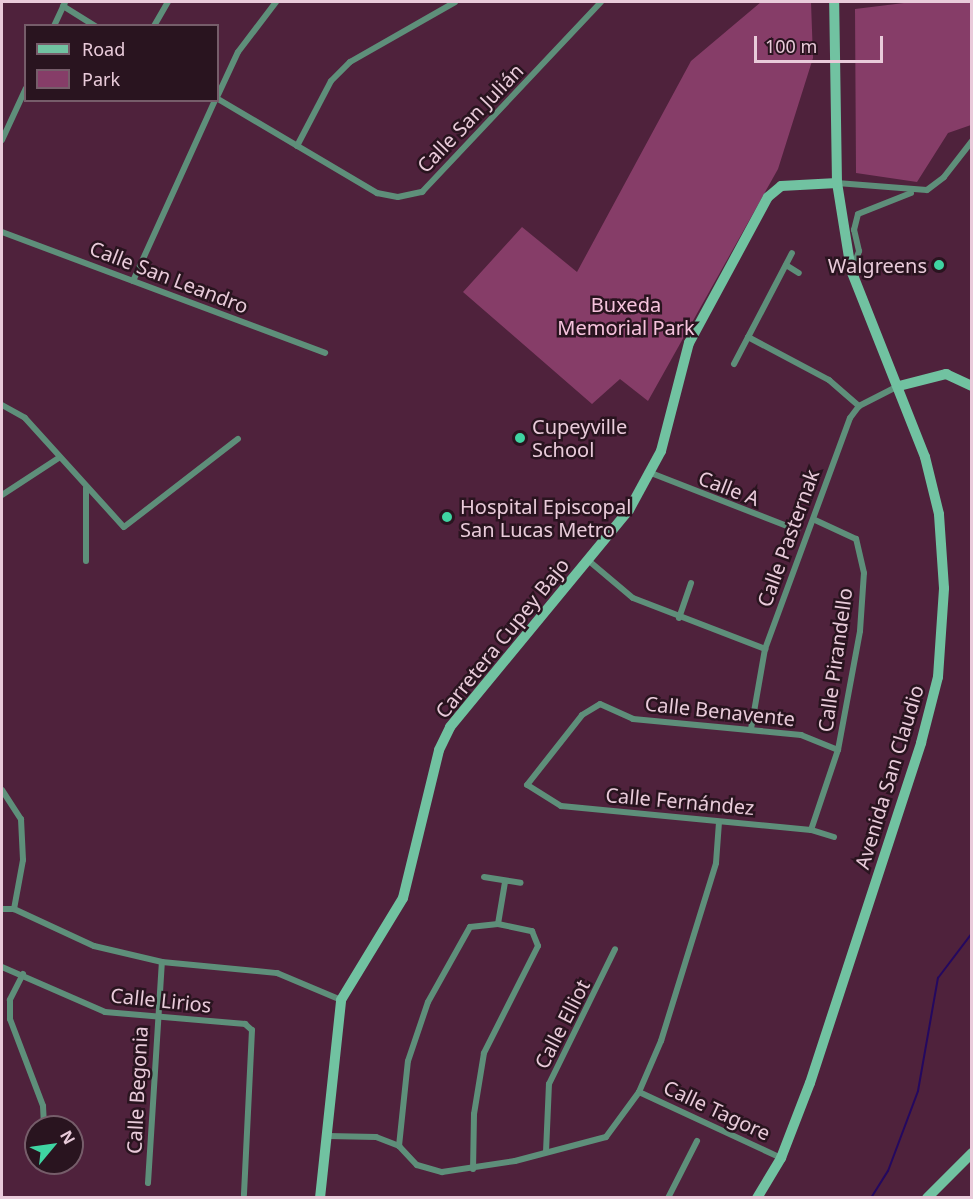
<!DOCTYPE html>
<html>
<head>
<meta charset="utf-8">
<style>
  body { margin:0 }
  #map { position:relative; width:973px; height:1199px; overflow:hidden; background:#4f223c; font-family:"Noto Sans",sans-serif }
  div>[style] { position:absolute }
  .green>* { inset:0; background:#863d68 }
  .stream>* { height:2px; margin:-1px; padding:0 1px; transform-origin:1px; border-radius:1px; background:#240860 }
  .street>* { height:6px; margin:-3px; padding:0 3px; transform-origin:3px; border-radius:3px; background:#5e8f7a }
  .secondary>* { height:10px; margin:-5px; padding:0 5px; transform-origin:5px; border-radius:5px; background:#71c2a1 }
  .dots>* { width:16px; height:16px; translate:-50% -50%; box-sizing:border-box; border:3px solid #29141f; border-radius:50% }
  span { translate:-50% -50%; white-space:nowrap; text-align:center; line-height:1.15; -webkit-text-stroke:5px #29141f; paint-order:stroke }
  .street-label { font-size:20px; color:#e9cbda }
  .poi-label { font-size:20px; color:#e9cbda }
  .right { translate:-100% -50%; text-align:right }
  .left { translate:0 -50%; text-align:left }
  .park-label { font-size:20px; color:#f6c3dd }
  .frame { position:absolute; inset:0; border:3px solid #e9cbda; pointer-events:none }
  .legend { position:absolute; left:24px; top:24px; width:195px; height:78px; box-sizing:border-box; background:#29141f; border:2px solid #765d6a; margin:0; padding:8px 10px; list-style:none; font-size:18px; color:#e9cbda }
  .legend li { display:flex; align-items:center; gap:12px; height:30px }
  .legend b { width:30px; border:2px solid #765d6a }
  .north { position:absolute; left:24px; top:1115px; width:60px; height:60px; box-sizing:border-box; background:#29141f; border:2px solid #765d6a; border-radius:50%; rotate:61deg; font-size:16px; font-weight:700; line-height:24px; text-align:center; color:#e9cbda }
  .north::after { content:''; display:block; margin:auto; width:21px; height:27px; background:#3fd4a2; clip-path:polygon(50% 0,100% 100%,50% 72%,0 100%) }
  .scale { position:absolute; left:754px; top:36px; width:129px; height:27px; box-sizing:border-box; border:3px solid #e9cbda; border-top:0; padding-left:8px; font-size:18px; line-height:21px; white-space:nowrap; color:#e9cbda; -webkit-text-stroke:4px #29141f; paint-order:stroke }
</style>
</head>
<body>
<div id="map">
  <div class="green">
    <div style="clip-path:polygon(761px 2px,811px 2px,813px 58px,778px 169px,648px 401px,620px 379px,592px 404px,463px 292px,522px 227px,577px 272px,691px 61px)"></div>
    <div style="clip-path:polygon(912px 2px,972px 2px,971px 125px,948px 133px,917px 182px,856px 173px,855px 9px)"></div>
  </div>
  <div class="stream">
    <div style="left:871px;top:1198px;width:32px;rotate:-58deg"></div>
    <div style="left:888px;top:1171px;width:85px;rotate:-69.4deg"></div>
    <div style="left:918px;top:1091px;width:115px;rotate:-80deg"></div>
    <div style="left:938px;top:978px;width:56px;rotate:-52.9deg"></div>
  </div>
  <div class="street">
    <div style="left:63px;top:6px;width:38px;rotate:32deg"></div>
    <div style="left:54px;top:26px;width:26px;rotate:-65deg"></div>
    <div style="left:154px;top:26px;width:28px;rotate:-60deg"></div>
    <div style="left:218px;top:95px;width:47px;rotate:-65.1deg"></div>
    <div style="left:238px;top:52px;width:63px;rotate:-52.8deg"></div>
    <div style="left:218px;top:99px;width:185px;rotate:30.6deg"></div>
    <div style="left:377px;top:193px;width:21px;rotate:11deg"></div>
    <div style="left:398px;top:197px;width:25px;rotate:-12deg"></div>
    <div style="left:422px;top:192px;width:261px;rotate:-46.7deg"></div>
    <div style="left:2px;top:140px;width:57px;rotate:-65.2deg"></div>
    <div style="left:297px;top:146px;width:73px;rotate:-62.4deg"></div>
    <div style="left:331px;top:81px;width:27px;rotate:-45deg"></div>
    <div style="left:350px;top:62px;width:121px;rotate:-29.7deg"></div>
    <div style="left:837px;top:183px;width:90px;rotate:4.4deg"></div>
    <div style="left:927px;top:190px;width:21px;rotate:-37deg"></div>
    <div style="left:944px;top:177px;width:46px;rotate:-52.1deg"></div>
    <div style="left:2px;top:232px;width:345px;rotate:20.5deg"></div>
    <div style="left:786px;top:265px;width:15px;rotate:32deg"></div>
    <div style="left:853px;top:267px;width:17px;rotate:-69deg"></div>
    <div style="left:859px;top:251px;width:22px;rotate:-103deg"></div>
    <div style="left:854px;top:230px;width:16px;rotate:-76deg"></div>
    <div style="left:858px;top:214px;width:57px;rotate:-21.6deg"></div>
    <div style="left:133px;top:281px;width:199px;rotate:-65.6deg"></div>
    <div style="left:748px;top:337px;width:92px;rotate:28deg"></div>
    <div style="left:829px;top:380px;width:40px;rotate:41deg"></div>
    <div style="left:734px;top:364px;width:125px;rotate:-62.4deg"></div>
    <div style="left:2px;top:405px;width:26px;rotate:29deg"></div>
    <div style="left:25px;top:418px;width:147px;rotate:47.8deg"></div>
    <div style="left:124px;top:527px;width:144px;rotate:-37.7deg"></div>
    <div style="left:651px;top:473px;width:157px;rotate:21.3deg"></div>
    <div style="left:86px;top:488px;width:73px;rotate:90deg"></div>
    <div style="left:2px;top:495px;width:69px;rotate:-33.2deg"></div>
    <div style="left:589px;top:561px;width:57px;rotate:40.1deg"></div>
    <div style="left:633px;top:598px;width:142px;rotate:21.1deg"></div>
    <div style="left:679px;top:618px;width:37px;rotate:-71deg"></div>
    <div style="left:751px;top:729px;width:81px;rotate:-80.1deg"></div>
    <div style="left:765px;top:649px;width:246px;rotate:-69.8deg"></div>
    <div style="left:850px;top:418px;width:15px;rotate:-53deg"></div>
    <div style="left:859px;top:406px;width:44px;rotate:-27.1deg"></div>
    <div style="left:2px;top:790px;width:35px;rotate:57deg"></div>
    <div style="left:21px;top:819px;width:41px;rotate:87.2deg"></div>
    <div style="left:23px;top:860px;width:50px;rotate:100.4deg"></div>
    <div style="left:811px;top:830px;width:84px;rotate:-71.4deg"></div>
    <div style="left:838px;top:750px;width:121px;rotate:-79.5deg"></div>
    <div style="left:860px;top:631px;width:58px;rotate:-86.1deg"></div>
    <div style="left:864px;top:573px;width:35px;rotate:-103deg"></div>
    <div style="left:856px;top:539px;width:47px;rotate:-155.1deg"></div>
    <div style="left:834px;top:837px;width:24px;rotate:-163deg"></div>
    <div style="left:811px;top:830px;width:251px;rotate:-174.5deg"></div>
    <div style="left:561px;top:806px;width:40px;rotate:-148deg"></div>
    <div style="left:527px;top:785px;width:89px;rotate:-51.8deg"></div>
    <div style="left:582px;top:715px;width:21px;rotate:-31deg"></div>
    <div style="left:600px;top:704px;width:36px;rotate:24deg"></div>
    <div style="left:633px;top:719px;width:169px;rotate:5.4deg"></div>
    <div style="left:801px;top:735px;width:40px;rotate:22deg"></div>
    <div style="left:484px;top:877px;width:37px;rotate:9deg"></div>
    <div style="left:2px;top:909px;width:12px"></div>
    <div style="left:14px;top:909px;width:88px;rotate:24.8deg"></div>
    <div style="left:94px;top:946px;width:70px;rotate:13.2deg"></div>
    <div style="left:162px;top:962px;width:116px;rotate:5.5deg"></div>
    <div style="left:277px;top:973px;width:69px;rotate:22.9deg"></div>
    <div style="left:498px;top:924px;width:43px;rotate:-80.5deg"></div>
    <div style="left:2px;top:967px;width:112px;rotate:23.6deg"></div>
    <div style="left:105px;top:1012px;width:141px;rotate:4.9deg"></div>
    <div style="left:245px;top:1024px;width:9px;rotate:41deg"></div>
    <div style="left:252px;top:1030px;width:165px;rotate:92.8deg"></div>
    <div style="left:23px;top:974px;width:29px;rotate:117deg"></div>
    <div style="left:10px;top:1000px;width:19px;rotate:90deg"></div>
    <div style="left:10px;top:1019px;width:93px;rotate:69.2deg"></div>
    <div style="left:43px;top:1106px;width:19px;rotate:87deg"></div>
    <div style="left:639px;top:1092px;width:157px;rotate:24.9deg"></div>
    <div style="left:328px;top:1136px;width:48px;rotate:1.2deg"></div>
    <div style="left:376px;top:1137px;width:25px;rotate:21deg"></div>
    <div style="left:399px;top:1146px;width:26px;rotate:47deg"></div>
    <div style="left:417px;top:1165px;width:26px;rotate:16deg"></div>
    <div style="left:442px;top:1172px;width:74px;rotate:-8.6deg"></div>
    <div style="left:515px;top:1161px;width:94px;rotate:-14.8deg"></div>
    <div style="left:606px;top:1137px;width:56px;rotate:-53.7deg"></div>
    <div style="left:639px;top:1092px;width:56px;rotate:-66.7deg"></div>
    <div style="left:661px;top:1041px;width:186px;rotate:-72.8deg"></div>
    <div style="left:716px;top:863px;width:41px;rotate:-85.8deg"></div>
    <div style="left:399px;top:1146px;width:85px;rotate:-84deg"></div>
    <div style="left:408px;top:1061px;width:62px;rotate:-71.3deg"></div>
    <div style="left:428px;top:1002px;width:86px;rotate:-60.8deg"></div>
    <div style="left:470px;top:927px;width:28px;rotate:-6deg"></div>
    <div style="left:498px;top:924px;width:35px;rotate:12deg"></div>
    <div style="left:532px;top:931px;width:16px;rotate:68deg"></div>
    <div style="left:538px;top:946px;width:120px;rotate:116.8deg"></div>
    <div style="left:484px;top:1053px;width:62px;rotate:99.3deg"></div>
    <div style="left:474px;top:1114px;width:55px;rotate:91deg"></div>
    <div style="left:546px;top:1152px;width:68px;rotate:-87.5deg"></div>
    <div style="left:549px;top:1084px;width:150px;rotate:-63.9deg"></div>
    <div style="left:148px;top:1183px;width:221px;rotate:-86.4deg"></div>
    <div style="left:668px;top:1198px;width:64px;rotate:-63deg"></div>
  </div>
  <div class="secondary">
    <div style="left:899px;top:386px;width:49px;rotate:-14.3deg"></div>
    <div style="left:946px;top:374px;width:29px;rotate:25deg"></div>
    <div style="left:320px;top:1198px;width:199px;rotate:-83.9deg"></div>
    <div style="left:341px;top:1000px;width:119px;rotate:-58.7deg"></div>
    <div style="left:403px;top:898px;width:152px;rotate:-76.3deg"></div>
    <div style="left:439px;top:750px;width:25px;rotate:-64deg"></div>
    <div style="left:450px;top:727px;width:281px;rotate:-50.5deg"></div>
    <div style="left:629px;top:510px;width:67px;rotate:-61.5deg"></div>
    <div style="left:661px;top:451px;width:112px;rotate:-75.5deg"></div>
    <div style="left:689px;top:343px;width:166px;rotate:-61.6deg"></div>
    <div style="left:768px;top:197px;width:17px;rotate:-40deg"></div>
    <div style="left:781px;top:186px;width:56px;rotate:-3.1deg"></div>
    <div style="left:757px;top:1198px;width:47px;rotate:-59deg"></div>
    <div style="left:781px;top:1158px;width:80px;rotate:-68.9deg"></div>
    <div style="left:810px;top:1083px;width:358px;rotate:-71.9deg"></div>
    <div style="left:921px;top:743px;width:68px;rotate:-75.6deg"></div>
    <div style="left:938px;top:677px;width:89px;rotate:-86.1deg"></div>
    <div style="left:944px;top:588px;width:74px;rotate:-93.9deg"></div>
    <div style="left:939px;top:514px;width:59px;rotate:-103.8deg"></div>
    <div style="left:925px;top:457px;width:201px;rotate:-111.6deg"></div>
    <div style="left:851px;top:270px;width:88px;rotate:-99.1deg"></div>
    <div style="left:837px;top:183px;width:181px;rotate:-90.9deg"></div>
    <div style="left:927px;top:1198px;width:64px;rotate:-45deg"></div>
  </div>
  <div class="dots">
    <div style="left:939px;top:265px;background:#3fd4a2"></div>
    <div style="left:520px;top:438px;background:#3fd4a2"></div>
    <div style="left:447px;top:517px;background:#3fd4a2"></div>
  </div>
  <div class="street-label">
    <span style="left:470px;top:118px;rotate:-46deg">Calle San Julián</span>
    <span style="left:169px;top:277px;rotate:21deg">Calle San Leandro</span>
    <span style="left:729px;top:488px;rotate:21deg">Calle A</span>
    <span style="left:788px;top:538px;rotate:-70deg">Calle Pasternak</span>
    <span style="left:502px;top:638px;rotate:-51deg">Carretera Cupey Bajo</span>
    <span style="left:835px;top:660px;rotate:-82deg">Calle Pirandello</span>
    <span style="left:720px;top:711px;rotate:6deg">Calle Benavente</span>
    <span style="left:889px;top:777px;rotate:-73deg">Avenida San Claudio</span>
    <span style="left:680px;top:801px;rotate:5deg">Calle Fernández</span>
    <span style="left:161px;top:1000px;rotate:6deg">Calle Lirios</span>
    <span style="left:562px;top:1024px;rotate:-63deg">Calle Elliot</span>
    <span style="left:137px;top:1090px;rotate:-87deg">Calle Begonia</span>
    <span style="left:717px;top:1110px;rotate:25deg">Calle Tagore</span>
  </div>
  <div class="poi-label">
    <span class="right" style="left:927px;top:265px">Walgreens</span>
    <span class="left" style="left:532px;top:438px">Cupeyville<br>School</span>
    <span class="left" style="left:460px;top:518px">Hospital Episcopal<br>San Lucas Metro</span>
  </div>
  <div class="park-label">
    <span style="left:626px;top:316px">Buxeda<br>Memorial Park</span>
  </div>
  <div class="frame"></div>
  <ul class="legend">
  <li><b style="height:8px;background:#71c2a1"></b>Road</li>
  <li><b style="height:16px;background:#863d68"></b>Park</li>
  </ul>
  <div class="north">N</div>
  <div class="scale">100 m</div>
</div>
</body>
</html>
